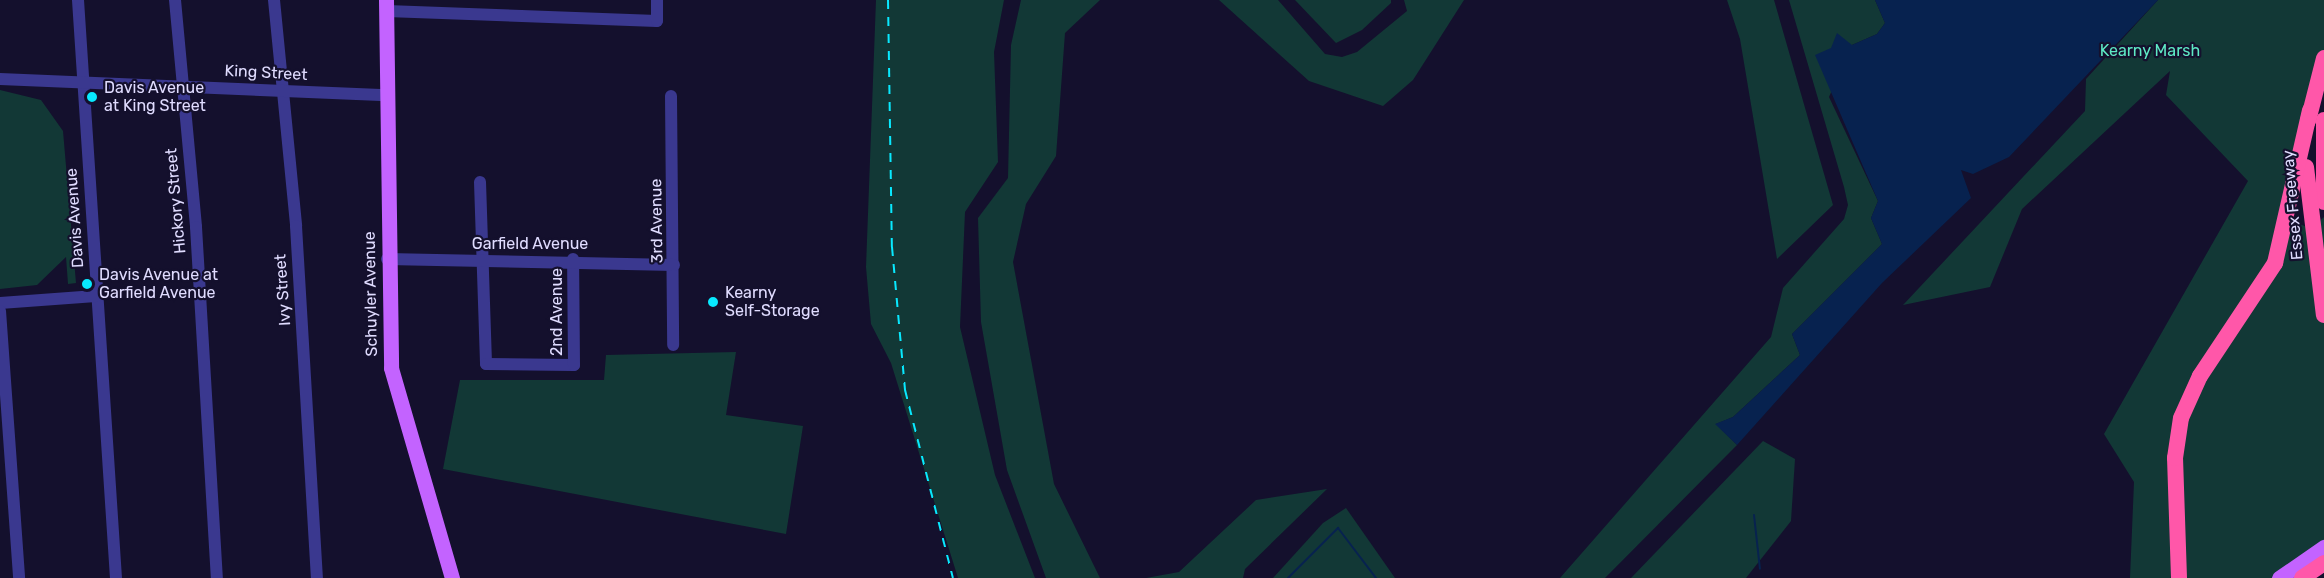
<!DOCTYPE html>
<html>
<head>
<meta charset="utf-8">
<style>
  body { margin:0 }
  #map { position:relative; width:2324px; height:578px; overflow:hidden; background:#14102d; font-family:Rubik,sans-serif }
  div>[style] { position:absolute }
  .green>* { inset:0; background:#123836 }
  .water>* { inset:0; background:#07224f }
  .stream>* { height:2px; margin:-1px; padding:0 1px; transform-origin:1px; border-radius:1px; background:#07224f }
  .minor>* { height:12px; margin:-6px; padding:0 6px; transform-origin:6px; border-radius:6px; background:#3a388f }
  .major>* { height:15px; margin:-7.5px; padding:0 7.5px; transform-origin:7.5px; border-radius:7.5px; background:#c363ff }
  .highway>* { height:16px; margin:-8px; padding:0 8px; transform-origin:8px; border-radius:8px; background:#ff57a9 }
  .rail>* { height:2px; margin-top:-1px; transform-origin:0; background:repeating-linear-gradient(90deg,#08e9ff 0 9px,transparent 0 17px) }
  .dots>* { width:16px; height:16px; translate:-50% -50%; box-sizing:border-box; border:3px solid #14102d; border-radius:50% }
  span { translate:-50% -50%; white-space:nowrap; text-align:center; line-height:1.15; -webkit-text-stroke:4.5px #14102d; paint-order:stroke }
  .park-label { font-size:16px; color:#5ee9c5 }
  .street-label { font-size:16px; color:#e0dcff }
  .poi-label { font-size:16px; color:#e0dcff }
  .left { translate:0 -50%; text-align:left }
</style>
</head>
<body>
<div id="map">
  <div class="green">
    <div style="clip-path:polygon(876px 0,1004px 0,994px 52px,998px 162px,965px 212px,960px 327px,995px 475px,1035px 578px,958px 578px,891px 363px,871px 324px,866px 267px)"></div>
    <div style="clip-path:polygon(1021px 0,1100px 0,1065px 33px,1056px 156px,1026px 204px,1013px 262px,1054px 484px,1100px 578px,1046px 578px,1007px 470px,981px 322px,978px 218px,1008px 178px,1011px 45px)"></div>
    <div style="clip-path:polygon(1219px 0,1278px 0,1325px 54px,1342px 57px,1357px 52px,1407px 11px,1404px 0,1464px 0,1413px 80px,1383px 106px,1309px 81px)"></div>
    <div style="clip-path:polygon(1295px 0,1391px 0,1391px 3px,1362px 30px,1336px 43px)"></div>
    <div style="clip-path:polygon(1727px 0,1774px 0,1833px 205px,1777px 259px,1740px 39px)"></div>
    <div style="clip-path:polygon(1789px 0,1875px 0,1885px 23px,1877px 34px,1852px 45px,1829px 97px,1878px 201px,1871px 218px,1882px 244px,1792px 334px,1800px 355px,1733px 417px,1716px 424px,1737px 445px,1605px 578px,1560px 578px,1771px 337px,1783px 288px,1844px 219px,1848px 205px,1844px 187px)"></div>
    <div style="clip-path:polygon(2158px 0,2324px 0,2324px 58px,2289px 219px,2311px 229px,2324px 217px,2324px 547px,2279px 578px,2130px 578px,2134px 482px,2104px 434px,2248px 181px,2166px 95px,2170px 71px,2022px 209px,1990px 287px,1903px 305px,2085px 111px,2086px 79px)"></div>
    <div style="clip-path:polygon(0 90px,41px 100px,63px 131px,76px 283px,68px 284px,66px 257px,37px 285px,0 289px)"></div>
    <div style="clip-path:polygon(736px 352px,726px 415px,803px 426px,786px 534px,443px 469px,460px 380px,604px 380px,606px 355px)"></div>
    <div style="clip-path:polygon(1763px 441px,1795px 459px,1791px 521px,1746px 578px,1631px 578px)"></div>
    <div style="clip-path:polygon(1327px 489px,1245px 569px,1243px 578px,1146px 578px,1179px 572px,1256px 500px)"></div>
    <div style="clip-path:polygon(1346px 508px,1395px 578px,1273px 578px,1323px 523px)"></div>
  </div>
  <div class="water">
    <div style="clip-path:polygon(1875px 0,2158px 0,2009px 157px,1973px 174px,1961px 170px,1971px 198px,1882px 283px,1737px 445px,1715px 424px,1733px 417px,1800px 355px,1792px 334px,1882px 244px,1871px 218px,1878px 201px,1815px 55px,1831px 48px,1837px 33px,1852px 45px,1877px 34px,1885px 23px)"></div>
  </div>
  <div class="stream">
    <div style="left:1754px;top:515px;width:54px;rotate:83.7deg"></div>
    <div style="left:1288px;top:578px;width:71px;rotate:-45deg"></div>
    <div style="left:1338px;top:528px;width:63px;rotate:52.8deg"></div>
  </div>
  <div class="minor">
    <div style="left:78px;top:0;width:579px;rotate:86.24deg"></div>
    <div style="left:175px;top:0;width:228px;rotate:84.7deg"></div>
    <div style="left:196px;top:227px;width:352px;rotate:86.6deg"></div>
    <div style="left:274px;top:0;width:227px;rotate:84.4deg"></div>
    <div style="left:296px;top:226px;width:353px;rotate:86.6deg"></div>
    <div style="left:387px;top:11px;width:270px;rotate:2.1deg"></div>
    <div style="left:657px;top:21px;width:21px;rotate:-90deg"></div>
    <div style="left:0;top:79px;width:387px;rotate:2.4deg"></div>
    <div style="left:671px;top:96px;width:249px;rotate:89.5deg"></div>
    <div style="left:480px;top:182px;width:182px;rotate:88.1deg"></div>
    <div style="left:486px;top:364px;width:88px;rotate:0.7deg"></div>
    <div style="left:574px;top:365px;width:106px;rotate:-90.5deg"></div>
    <div style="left:387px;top:259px;width:287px;rotate:1.2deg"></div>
    <div style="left:0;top:303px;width:96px;rotate:-4.2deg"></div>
    <div style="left:0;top:311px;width:268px;rotate:85.9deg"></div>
  </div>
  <div class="major">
    <div style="left:386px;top:0;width:368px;rotate:89.2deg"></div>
    <div style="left:391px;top:368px;width:219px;rotate:73.8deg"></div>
    <div style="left:2279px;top:578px;width:55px;rotate:-34.6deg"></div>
  </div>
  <div class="highway">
    <div style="left:2324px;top:120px;width:82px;rotate:90deg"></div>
    <div style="left:2308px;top:121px;width:65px;rotate:-75.7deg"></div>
    <div style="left:2306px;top:167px;width:149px;rotate:83.1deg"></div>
    <div style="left:2179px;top:578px;width:120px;rotate:-91.9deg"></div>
    <div style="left:2175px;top:458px;width:40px;rotate:-81.5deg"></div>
    <div style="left:2181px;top:418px;width:46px;rotate:-65.7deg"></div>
    <div style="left:2200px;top:376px;width:136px;rotate:-56.4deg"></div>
    <div style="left:2275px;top:263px;width:157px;rotate:-77.1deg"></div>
    <div style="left:2302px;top:578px;width:27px;rotate:-34deg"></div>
  </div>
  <div class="rail">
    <div style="left:888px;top:0;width:247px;rotate:89.1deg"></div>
    <div style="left:892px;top:247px;width:144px;rotate:84.8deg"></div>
    <div style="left:905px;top:390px;width:194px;rotate:75.7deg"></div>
  </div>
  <div class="dots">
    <div style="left:92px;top:97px;background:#08e9ff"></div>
    <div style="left:87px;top:284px;background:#08e9ff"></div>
    <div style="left:713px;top:302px;background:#08e9ff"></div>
  </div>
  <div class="park-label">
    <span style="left:2150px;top:51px">Kearny Marsh</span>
  </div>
  <div class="street-label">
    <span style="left:266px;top:73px;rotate:3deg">King Street</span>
    <span style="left:176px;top:201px;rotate:-95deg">Hickory Street</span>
    <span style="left:2293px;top:205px;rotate:-95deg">Essex Freeway</span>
    <span style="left:75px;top:218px;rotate:-94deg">Davis Avenue</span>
    <span style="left:657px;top:221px;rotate:-91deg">3rd Avenue</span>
    <span style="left:530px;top:244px">Garfield Avenue</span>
    <span style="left:283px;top:290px;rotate:-94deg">Ivy Street</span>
    <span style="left:371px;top:294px;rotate:-91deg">Schuyler Avenue</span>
    <span style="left:557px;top:312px;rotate:-90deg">2nd Avenue</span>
  </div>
  <div class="poi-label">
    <span class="left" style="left:104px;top:97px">Davis Avenue<br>at King Street</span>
    <span class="left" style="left:99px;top:284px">Davis Avenue at<br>Garfield Avenue</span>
    <span class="left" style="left:725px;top:302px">Kearny<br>Self-Storage</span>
  </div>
</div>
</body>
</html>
